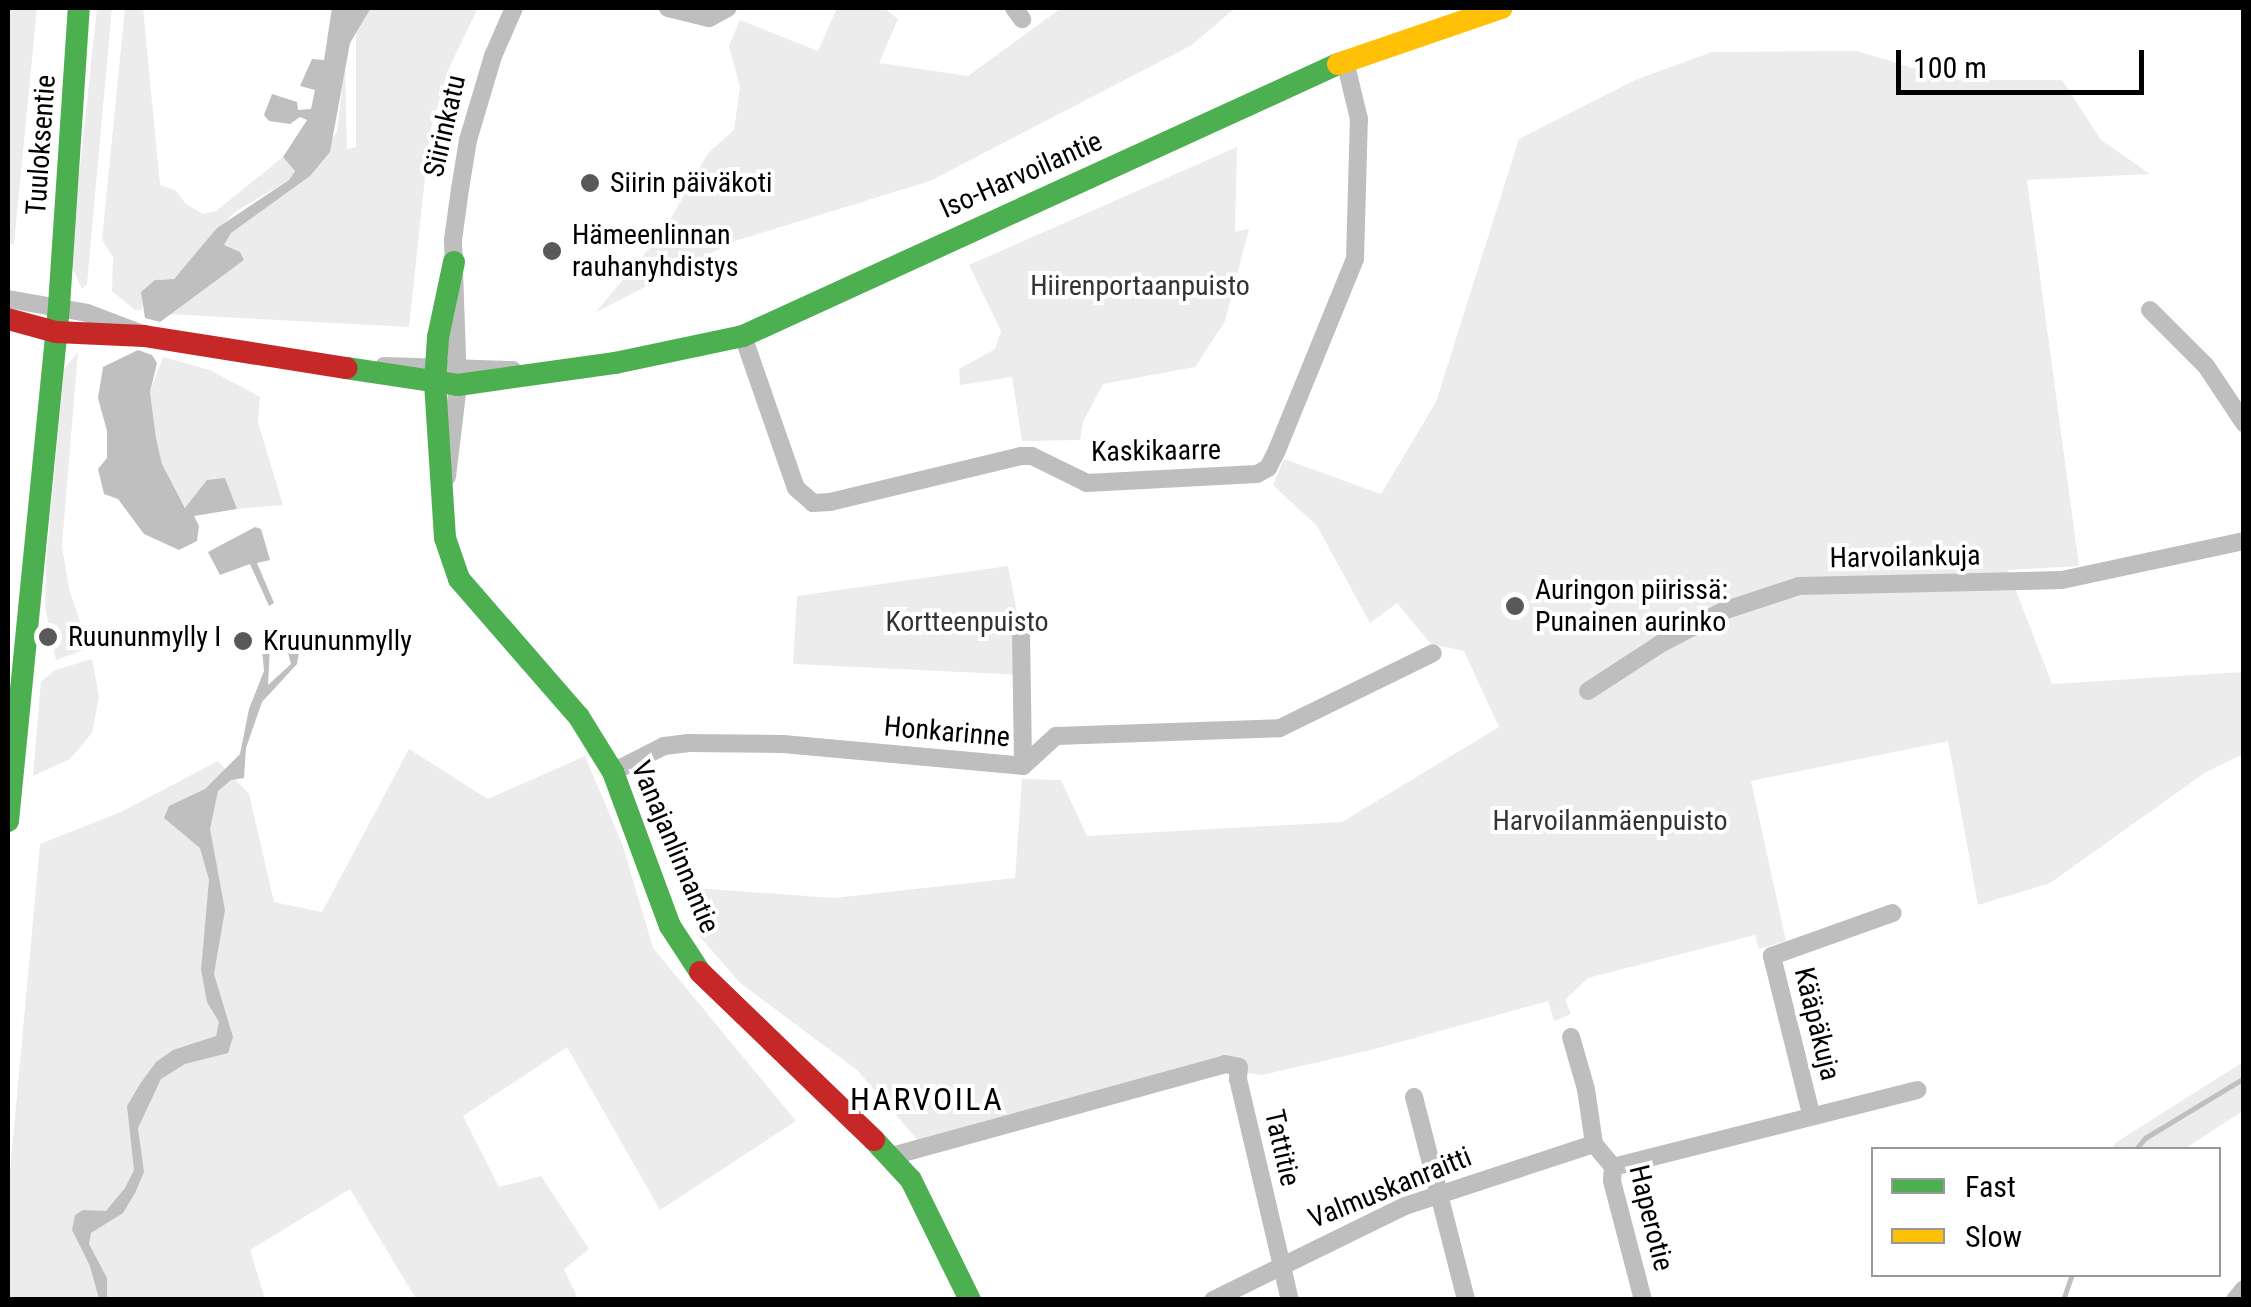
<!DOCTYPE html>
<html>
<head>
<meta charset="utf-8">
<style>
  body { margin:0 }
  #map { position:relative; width:2251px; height:1307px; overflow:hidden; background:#fff; font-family:"Roboto Condensed",sans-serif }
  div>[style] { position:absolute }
  .green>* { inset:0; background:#ececec }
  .water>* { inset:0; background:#bfbfbf }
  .stream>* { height:5px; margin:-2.5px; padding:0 2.5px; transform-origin:2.5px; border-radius:2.5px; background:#bfbfbf }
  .street>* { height:18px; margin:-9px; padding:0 9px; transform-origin:9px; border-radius:9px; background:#bebebe }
  .fast>* { height:22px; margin:-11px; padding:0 11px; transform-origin:11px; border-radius:11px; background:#4caf50 }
  .slow>* { height:22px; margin:-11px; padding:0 11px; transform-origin:11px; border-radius:11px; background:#ffc107 }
  .jam>* { height:22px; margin:-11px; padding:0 11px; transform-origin:11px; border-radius:11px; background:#c62828 }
  .dots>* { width:28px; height:28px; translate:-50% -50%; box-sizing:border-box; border:5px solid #fff; border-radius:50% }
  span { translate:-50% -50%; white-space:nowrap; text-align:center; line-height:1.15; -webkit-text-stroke:8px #fff; paint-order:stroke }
  .street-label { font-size:28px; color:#000 }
  .poi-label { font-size:28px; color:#000 }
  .left { translate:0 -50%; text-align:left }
  .park-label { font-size:28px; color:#333 }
  .quarter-label { font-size:32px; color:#000; letter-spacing:2.5px }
  .frame { position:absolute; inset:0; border:10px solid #000; pointer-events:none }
  .legend { position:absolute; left:1871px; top:1147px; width:350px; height:130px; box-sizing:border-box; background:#fff; border:2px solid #999; margin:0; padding:12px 18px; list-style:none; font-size:30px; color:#000 }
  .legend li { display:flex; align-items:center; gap:20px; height:50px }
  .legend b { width:50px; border:2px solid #999 }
  .scale { position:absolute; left:1896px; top:50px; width:248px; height:45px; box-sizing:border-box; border:5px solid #000; border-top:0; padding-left:12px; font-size:30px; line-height:35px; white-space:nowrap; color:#000; -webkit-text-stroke:8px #fff; paint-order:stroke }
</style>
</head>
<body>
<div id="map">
  <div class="green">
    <div style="clip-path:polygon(8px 8px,37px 8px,14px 244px,8px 244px)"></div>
    <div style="clip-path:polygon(97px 8px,112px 8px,87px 284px,82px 289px,71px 265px,72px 242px)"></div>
    <div style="clip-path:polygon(125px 8px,143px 8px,160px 185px,175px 190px,186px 204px,203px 214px,216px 211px,283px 157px,295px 170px,289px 180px,235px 212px,173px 279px,161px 279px,144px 289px,142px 310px,135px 310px,112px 291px,113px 257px,102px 240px)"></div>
    <div style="clip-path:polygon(371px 8px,478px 8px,449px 68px,430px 131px,409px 327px,165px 314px,244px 260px,223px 246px,231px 233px,310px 176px,337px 131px,345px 65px,347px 149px,356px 147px,356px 34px)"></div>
    <div style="clip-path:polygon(837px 8px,884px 8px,898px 19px,879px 63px,968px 76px,1061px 8px,1235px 8px,1192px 45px,930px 181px,735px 241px,596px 312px,663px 232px,708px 153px,734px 130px,740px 87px,729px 46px,740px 20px,818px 51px)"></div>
    <div style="clip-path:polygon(1857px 51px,1953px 80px,2062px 80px,2101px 140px,2150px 174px,2027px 180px,2079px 566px,2008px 570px,2052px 684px,2243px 672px,2243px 754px,2206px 772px,2050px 883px,1978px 905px,1948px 741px,1751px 781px,1786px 941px,1759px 949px,1755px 935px,1588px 978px,1565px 1000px,1571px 1014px,1554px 1021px,1548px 1001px,1375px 1049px,1262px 1075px,1243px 1072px,1245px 1061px,920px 1143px,857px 1070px,740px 983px,700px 937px,680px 887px,834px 898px,1015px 878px,1022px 779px,1061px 780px,1087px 836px,1342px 822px,1499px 727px,1464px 651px,1431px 644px,1397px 603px,1370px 623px,1317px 526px,1273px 485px,1284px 459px,1381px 494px,1436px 402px,1519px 139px,1635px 80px,1712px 52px)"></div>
    <div style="clip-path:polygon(1237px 147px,1235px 232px,1249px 229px,1225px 321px,1195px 367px,1103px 384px,1083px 422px,1080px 440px,1022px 441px,1012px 377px,960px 385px,959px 369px,995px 349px,1001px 331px,969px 265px)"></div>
    <div style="clip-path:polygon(78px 352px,62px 546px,69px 589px,89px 648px,56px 660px,45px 607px,46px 563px,64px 369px)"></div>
    <div style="clip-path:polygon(163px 357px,210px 370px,260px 397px,258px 423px,283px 505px,237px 509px,225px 478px,186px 509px,162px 464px,156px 438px,150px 392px)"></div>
    <div style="clip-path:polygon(1008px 566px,1021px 634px,1023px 675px,793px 664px,797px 596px)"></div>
    <div style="clip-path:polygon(92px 659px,99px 697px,92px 733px,70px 759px,33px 776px,41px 682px,55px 670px)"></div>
    <div style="clip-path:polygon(409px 749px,488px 799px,585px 756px,623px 846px,653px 948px,796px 1121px,660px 1210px,567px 1047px,463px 1116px,499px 1187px,541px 1176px,589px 1249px,564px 1269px,578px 1299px,416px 1299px,350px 1189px,250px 1250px,265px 1299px,8px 1300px,8px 1193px,40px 844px,121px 812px,218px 761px,249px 794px,274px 902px,322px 912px)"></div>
    <div style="clip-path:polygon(2243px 1062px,2243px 1111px,2184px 1149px,2113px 1149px,2115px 1143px)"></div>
  </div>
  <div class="water">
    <div style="clip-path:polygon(332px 8px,371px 8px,350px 43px,330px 152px,310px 176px,231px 233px,224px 245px,240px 252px,244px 260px,160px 322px,145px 318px,141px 292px,155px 280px,174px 279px,217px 228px,289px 180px,295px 171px,283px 157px,307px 120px,300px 117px,290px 124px,269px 121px,264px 115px,272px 94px,297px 102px,298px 110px,311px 109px,315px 90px,300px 86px,312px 59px,324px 60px)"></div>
    <div style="clip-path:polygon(138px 350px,152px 355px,157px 363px,150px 392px,156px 438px,162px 464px,185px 508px,207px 480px,225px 478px,237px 509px,194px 516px,199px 526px,197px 541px,179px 550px,144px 534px,118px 499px,104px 494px,98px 469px,107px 458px,107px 431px,98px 398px,103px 367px)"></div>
    <div style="clip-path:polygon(255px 527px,261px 529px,270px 560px,257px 563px,274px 603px,269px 606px,250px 564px,220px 575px,208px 552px)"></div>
    <div style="clip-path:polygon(291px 633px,299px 652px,297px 664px,262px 702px,246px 748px,244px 778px,231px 780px,218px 791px,210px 829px,225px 910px,214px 974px,233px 1037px,228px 1053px,185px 1064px,161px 1079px,138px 1128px,144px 1172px,135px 1193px,123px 1213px,91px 1233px,89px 1244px,107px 1278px,107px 1299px,99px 1299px,90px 1266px,72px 1230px,75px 1215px,83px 1210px,106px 1211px,125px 1188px,134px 1170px,127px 1106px,140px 1084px,156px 1062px,173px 1050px,216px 1036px,219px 1022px,207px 1002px,201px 970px,209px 880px,200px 848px,164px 818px,169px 806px,205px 789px,240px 754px,249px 709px,264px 671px,262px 650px,270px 646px,268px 685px,291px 664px,284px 637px)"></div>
  </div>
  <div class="stream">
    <div style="left:2135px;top:1150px;width:16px;rotate:-50deg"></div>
    <div style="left:2145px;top:1138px;width:116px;rotate:-31.2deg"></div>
    <div style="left:2063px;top:1300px;width:28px;rotate:-71deg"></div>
  </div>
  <div class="street">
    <div style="left:668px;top:8px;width:42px;rotate:13.7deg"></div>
    <div style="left:709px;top:18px;width:21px;rotate:-28deg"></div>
    <div style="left:1014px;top:8px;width:14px;rotate:54deg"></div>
    <div style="left:8px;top:299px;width:80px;rotate:10deg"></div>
    <div style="left:87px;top:313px;width:57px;rotate:20.7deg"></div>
    <div style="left:2150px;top:310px;width:79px;rotate:45deg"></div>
    <div style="left:2206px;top:366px;width:69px;rotate:56.3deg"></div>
    <div style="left:743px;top:336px;width:161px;rotate:70.8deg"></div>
    <div style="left:796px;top:488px;width:23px;rotate:41deg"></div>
    <div style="left:813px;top:503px;width:17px;rotate:-3deg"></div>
    <div style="left:830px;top:502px;width:196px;rotate:-13.5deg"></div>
    <div style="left:1021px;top:456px;width:11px"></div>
    <div style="left:1032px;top:456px;width:61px;rotate:26.1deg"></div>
    <div style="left:1087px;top:483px;width:170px;rotate:-3deg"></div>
    <div style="left:1257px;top:474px;width:13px;rotate:-29deg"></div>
    <div style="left:1268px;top:468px;width:20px;rotate:-63deg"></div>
    <div style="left:1277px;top:450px;width:206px;rotate:-67.8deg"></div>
    <div style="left:1355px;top:259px;width:140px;rotate:-88.4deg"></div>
    <div style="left:1359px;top:119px;width:60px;rotate:-103.6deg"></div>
    <div style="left:384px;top:366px;width:129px;rotate:1.8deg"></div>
    <div style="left:447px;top:477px;width:93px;rotate:-83.2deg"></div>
    <div style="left:458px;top:385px;width:145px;rotate:-92deg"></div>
    <div style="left:453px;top:240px;width:51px;rotate:-82.2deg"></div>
    <div style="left:460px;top:189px;width:50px;rotate:-80.7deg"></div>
    <div style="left:468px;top:140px;width:88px;rotate:-73.4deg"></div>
    <div style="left:493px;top:56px;width:52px;rotate:-66.4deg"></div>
    <div style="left:1021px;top:634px;width:132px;rotate:89.1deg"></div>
    <div style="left:1588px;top:691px;width:88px;rotate:-33deg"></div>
    <div style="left:1662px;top:643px;width:69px;rotate:-27.7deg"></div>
    <div style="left:1723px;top:611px;width:80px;rotate:-18.2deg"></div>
    <div style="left:1799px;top:586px;width:263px;rotate:-1.3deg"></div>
    <div style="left:2062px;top:580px;width:186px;rotate:-12.1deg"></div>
    <div style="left:613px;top:772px;width:57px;rotate:-27deg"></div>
    <div style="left:664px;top:746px;width:23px;rotate:-7deg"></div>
    <div style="left:687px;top:743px;width:96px;rotate:0.6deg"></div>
    <div style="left:783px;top:744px;width:241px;rotate:5.2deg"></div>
    <div style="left:1023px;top:766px;width:45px;rotate:-42.3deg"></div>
    <div style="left:1056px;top:736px;width:224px;rotate:-2deg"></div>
    <div style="left:1280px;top:728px;width:170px;rotate:-26.1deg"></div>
    <div style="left:1571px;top:1037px;width:54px;rotate:73.9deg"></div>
    <div style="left:1586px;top:1089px;width:56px;rotate:81.7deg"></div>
    <div style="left:1594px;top:1144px;width:30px;rotate:50deg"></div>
    <div style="left:1613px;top:1167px;width:14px;rotate:94deg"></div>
    <div style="left:1612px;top:1181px;width:123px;rotate:75.4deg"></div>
    <div style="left:1414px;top:1097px;width:210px;rotate:75.6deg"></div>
    <div style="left:1811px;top:1114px;width:163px;rotate:-103.9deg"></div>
    <div style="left:1772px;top:956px;width:128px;rotate:-19.6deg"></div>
    <div style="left:892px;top:1156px;width:345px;rotate:-15.4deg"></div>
    <div style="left:1225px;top:1064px;width:14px;rotate:12deg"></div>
    <div style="left:1239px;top:1067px;width:12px;rotate:95deg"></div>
    <div style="left:1238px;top:1079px;width:227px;rotate:76.8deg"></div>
    <div style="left:1613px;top:1167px;width:314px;rotate:-14.2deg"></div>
    <div style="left:1213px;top:1300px;width:214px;rotate:-26.1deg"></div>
    <div style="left:1405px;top:1206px;width:199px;rotate:-18.2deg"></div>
    <div style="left:2235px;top:1300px;width:14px;rotate:-51deg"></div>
  </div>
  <div class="fast">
    <div style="left:454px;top:262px;width:77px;rotate:102deg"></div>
    <div style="left:438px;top:337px;width:46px;rotate:93.7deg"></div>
    <div style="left:435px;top:383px;width:155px;rotate:86.3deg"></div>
    <div style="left:445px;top:538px;width:43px;rotate:71.1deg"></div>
    <div style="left:459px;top:579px;width:183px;rotate:49deg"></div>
    <div style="left:579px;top:717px;width:65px;rotate:58.3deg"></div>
    <div style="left:613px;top:772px;width:164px;rotate:69.7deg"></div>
    <div style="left:670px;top:926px;width:55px;rotate:56.9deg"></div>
    <div style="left:346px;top:368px;width:113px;rotate:8.6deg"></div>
    <div style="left:458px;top:385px;width:159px;rotate:-8deg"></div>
    <div style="left:615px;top:363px;width:131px;rotate:-11.9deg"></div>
    <div style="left:743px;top:336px;width:654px;rotate:-24.57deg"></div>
    <div style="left:8px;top:821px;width:518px;rotate:-84.34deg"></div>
    <div style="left:59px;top:306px;width:299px;rotate:-86.2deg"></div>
    <div style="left:874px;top:1140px;width:54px;rotate:47.2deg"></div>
    <div style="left:911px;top:1180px;width:134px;rotate:63.8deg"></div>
  </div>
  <div class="slow">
    <div style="left:1338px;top:64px;width:173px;rotate:-18.9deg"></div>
  </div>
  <div class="jam">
    <div style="left:8px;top:319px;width:50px;rotate:15.2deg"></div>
    <div style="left:56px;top:332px;width:88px;rotate:2.6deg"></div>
    <div style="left:144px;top:336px;width:205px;rotate:9deg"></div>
    <div style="left:700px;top:972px;width:242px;rotate:44deg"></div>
  </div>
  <div class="dots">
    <div style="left:590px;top:183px;background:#595959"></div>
    <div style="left:552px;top:251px;background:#595959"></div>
    <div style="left:1515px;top:606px;background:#595959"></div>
    <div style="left:48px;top:637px;background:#595959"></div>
    <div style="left:243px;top:641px;background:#595959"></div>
  </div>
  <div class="street-label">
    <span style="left:445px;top:126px;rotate:-77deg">Siirinkatu</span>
    <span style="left:41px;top:145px;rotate:-86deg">Tuuloksentie</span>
    <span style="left:1021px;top:175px;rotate:-24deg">Iso-Harvoilantie</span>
    <span style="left:1156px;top:451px;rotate:-1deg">Kaskikaarre</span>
    <span style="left:1905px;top:557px;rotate:-1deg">Harvoilankuja</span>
    <span style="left:947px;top:732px;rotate:5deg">Honkarinne</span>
    <span style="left:675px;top:847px;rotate:67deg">Vanajanlinnantie</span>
    <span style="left:1817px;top:1024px;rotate:76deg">Kääpäkuja</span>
    <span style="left:1282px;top:1148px;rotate:77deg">Tattitie</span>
    <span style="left:1390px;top:1188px;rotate:-22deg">Valmuskanraitti</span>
    <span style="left:1651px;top:1218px;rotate:76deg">Haperotie</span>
  </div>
  <div class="poi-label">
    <span class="left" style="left:610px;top:183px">Siirin päiväkoti</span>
    <span class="left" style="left:572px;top:251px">Hämeenlinnan<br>rauhanyhdistys</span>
    <span class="left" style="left:1535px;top:606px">Auringon piirissä:<br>Punainen aurinko</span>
    <span class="left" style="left:68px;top:637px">Ruununmylly I</span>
    <span class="left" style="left:263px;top:641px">Kruununmylly</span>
  </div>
  <div class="park-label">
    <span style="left:1140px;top:286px">Hiirenportaanpuisto</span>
    <span style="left:967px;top:622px">Kortteenpuisto</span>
    <span style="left:1610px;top:821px">Harvoilanmäenpuisto</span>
  </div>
  <div class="quarter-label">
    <span style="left:927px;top:1099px">HARVOILA</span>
  </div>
  <div class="frame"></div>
  <ul class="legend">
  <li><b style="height:12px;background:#4caf50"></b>Fast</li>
  <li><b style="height:12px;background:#ffc107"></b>Slow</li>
  </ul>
  <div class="scale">100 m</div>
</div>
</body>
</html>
